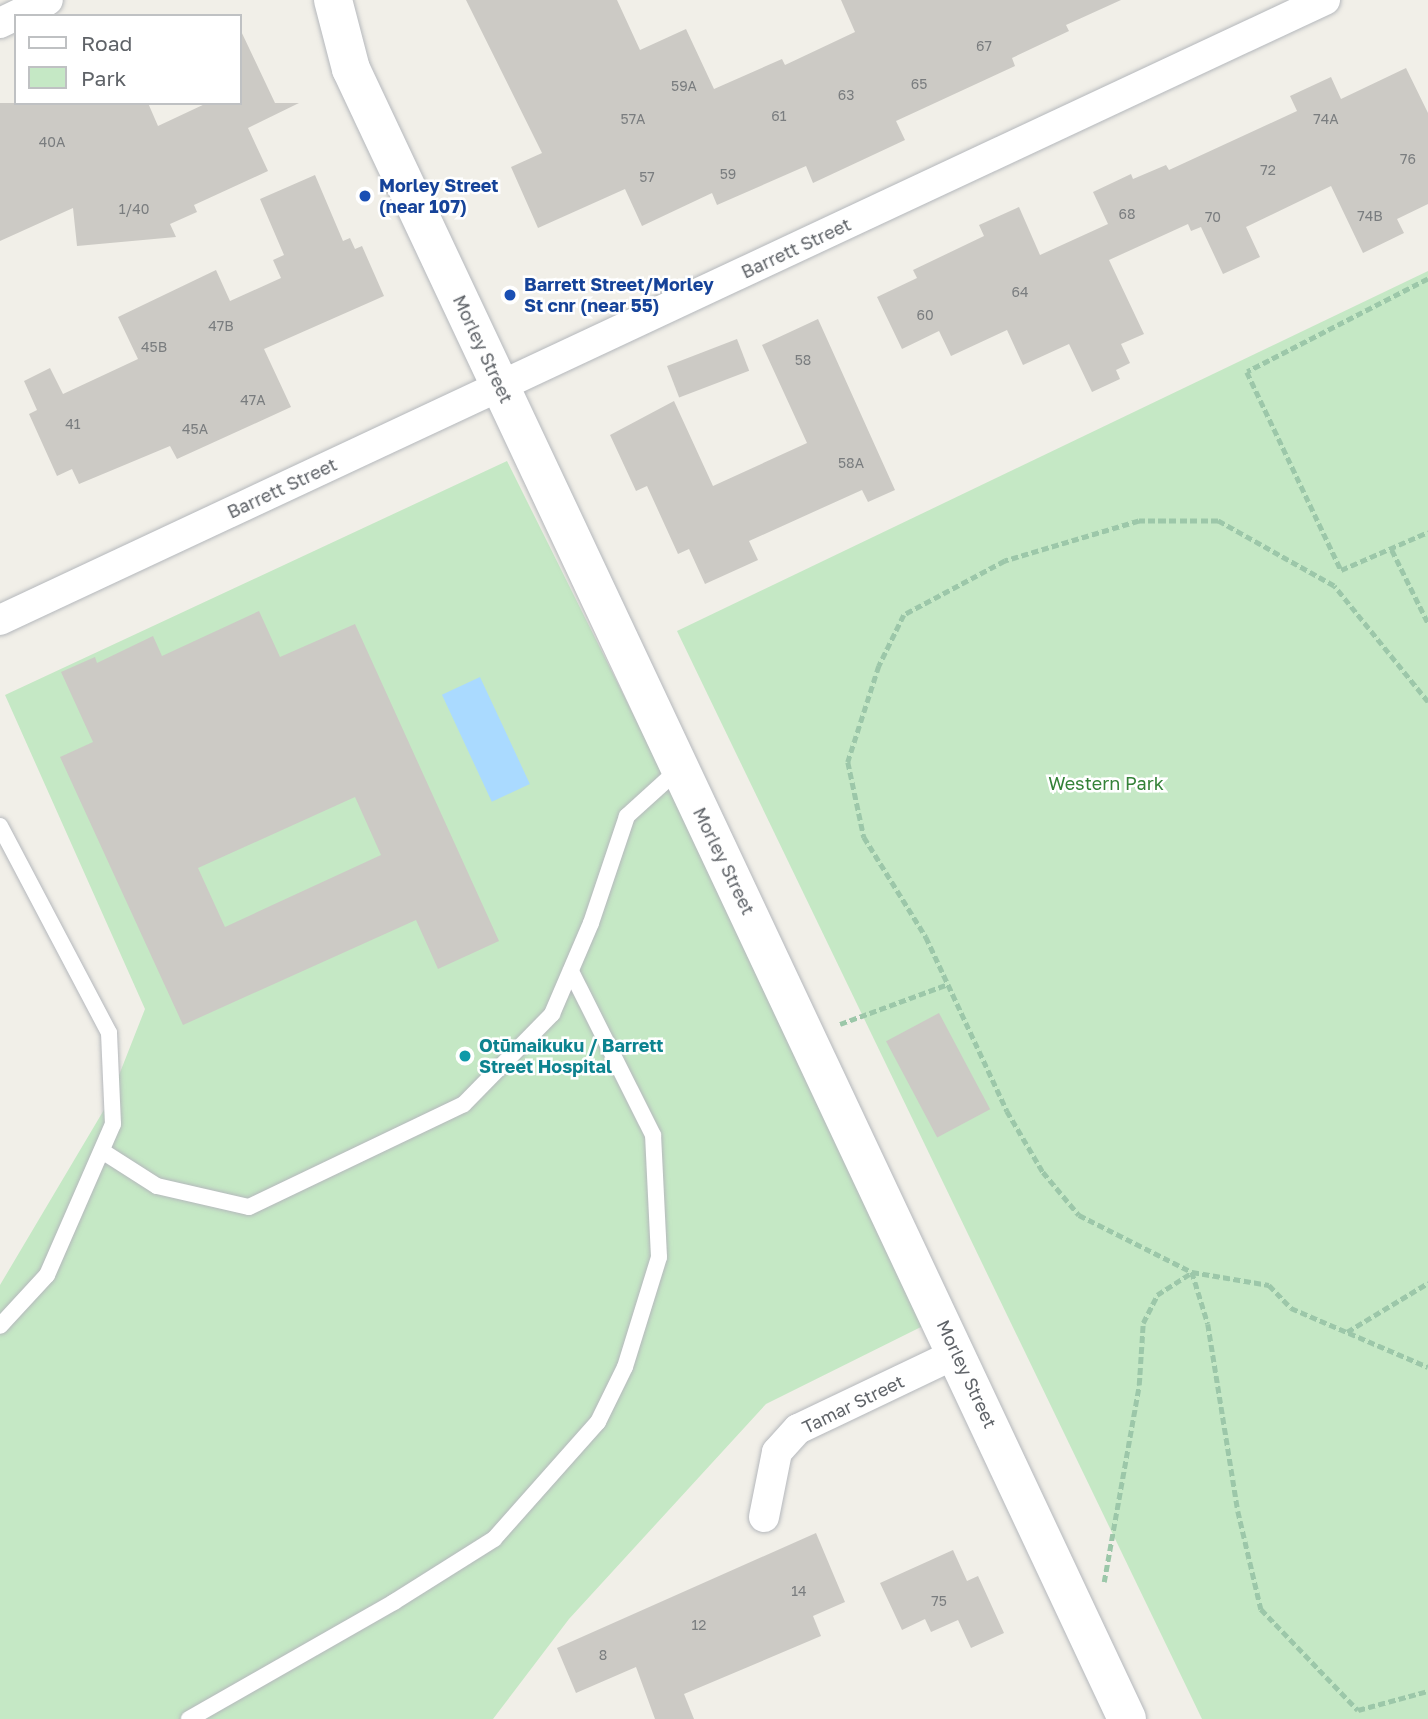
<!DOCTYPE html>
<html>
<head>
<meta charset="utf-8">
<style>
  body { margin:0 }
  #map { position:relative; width:1428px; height:1719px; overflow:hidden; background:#f1efe8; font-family:"Golos Text",sans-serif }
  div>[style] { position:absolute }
  .green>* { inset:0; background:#c5e8c5 }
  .water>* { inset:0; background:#aadaff; transform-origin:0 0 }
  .building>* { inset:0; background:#cccac5; transform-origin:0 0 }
  .path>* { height:4.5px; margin-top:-2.25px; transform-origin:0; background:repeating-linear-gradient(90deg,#9cc7a9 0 7px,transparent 0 10.5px) }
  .roads { filter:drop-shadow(0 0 2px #b5b8bc) drop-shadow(0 0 2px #b5b8bc) }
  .service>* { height:16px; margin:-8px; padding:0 8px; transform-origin:8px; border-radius:8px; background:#fff }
  .minor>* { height:30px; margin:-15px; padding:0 15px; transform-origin:15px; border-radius:15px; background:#fff }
  .secondary>* { height:38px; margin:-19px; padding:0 19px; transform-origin:19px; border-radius:19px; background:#fff }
  .dots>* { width:19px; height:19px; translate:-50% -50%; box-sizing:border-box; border:4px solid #fff; border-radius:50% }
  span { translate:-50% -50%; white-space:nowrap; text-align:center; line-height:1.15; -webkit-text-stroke:5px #fff; paint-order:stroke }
  .number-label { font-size:14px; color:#7a7d7f }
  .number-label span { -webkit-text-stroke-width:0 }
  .transit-label { font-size:18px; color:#164399; font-weight:700 }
  .left { translate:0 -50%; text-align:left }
  .street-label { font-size:18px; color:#5f6368 }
  .park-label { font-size:18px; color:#348238 }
  .culture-label { font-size:18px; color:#0d838f; font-weight:700 }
  .legend { position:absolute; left:14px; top:14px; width:228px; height:91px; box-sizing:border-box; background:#fff; border:2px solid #bfc1c3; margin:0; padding:9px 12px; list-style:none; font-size:21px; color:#5f6368 }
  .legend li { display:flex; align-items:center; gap:14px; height:35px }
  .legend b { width:35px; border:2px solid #bfc1c3 }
</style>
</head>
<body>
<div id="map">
  <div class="green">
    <div style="clip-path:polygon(1428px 271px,1428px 1719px,1202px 1719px,677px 631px)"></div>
    <div style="clip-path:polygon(507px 461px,935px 1320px,766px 1404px,569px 1619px,493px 1719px,0 1719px,0 1285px,108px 1103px,145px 1009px,5px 695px)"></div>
  </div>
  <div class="water">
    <div style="left:480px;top:677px;width:118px;height:42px;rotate:65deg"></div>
  </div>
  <div class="building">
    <div style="clip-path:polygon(466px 0,617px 0,640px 50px,686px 29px,714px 89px,782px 59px,785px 65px,855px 32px,841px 0,1121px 0,1066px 25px,1069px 31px,1012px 58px,1015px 66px,896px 121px,905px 140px,813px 183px,806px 166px,717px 205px,712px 193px,642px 226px,625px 189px,538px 228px,511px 167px,542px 153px)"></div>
    <div style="clip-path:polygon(240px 29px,275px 103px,299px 103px,248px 128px,268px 171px,194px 205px,197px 212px,170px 224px,176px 237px,77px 246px,73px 208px,0 241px,0 103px,148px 103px,158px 126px,207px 103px,240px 103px)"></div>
    <div style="clip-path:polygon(1406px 68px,1428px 113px,1428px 204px,1397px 219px,1404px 233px,1363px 253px,1331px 186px,1246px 227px,1260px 257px,1223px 274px,1201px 227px,1191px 231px,1188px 224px,1109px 260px,1144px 334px,1121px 344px,1130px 363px,1116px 370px,1120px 379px,1092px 392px,1069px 344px,1023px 365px,1007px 330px,951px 356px,939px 331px,902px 349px,877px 297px,917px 278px,913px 270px,984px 236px,979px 225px,1019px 207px,1040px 255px,1108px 224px,1093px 192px,1131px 174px,1133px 179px,1166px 165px,1169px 170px,1297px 111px,1290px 96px,1331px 77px,1341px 99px)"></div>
    <div style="clip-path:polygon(315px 175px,343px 241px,350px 238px,355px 249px,362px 246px,384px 296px,264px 349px,291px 407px,177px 459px,170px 446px,79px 484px,72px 469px,57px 476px,29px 414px,37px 410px,24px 381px,50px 368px,63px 394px,138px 359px,118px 317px,216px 270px,230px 301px,281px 278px,273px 260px,284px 255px,260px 199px)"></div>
    <div style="clip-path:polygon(818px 319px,895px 490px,868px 502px,862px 490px,749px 541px,758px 560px,705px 584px,689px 549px,678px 554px,647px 486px,636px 491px,610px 435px,674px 401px,713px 486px,807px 443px,762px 345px)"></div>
    <div style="left:737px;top:339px;width:34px;height:75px;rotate:69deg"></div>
    <div style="clip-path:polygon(evenodd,259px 611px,280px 657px,355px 624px,499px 941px,438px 969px,416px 920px,183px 1025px,60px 757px,93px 742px,61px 672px,95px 657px,97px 663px,153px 636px,162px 656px,259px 611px,355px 797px,381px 855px,225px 927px,198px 868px,355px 797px)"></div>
    <div style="left:939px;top:1013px;width:109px;height:60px;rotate:62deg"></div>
    <div style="clip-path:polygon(816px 1533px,845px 1602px,813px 1616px,821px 1636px,684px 1694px,694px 1719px,655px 1719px,636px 1667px,576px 1693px,557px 1648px)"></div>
    <div style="clip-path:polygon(953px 1550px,967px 1581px,978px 1576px,1004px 1633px,971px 1648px,958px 1620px,931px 1632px,925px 1619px,902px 1630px,880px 1583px)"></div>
  </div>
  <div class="path">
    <div style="left:1428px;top:279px;width:203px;rotate:152.8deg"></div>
    <div style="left:1247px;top:372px;width:219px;rotate:64.6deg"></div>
    <div style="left:1341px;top:570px;width:95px;rotate:-23.6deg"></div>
    <div style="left:1392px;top:550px;width:81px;rotate:63.7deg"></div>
    <div style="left:1428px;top:702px;width:149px;rotate:-129deg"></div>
    <div style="left:1334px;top:586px;width:133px;rotate:-150.7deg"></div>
    <div style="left:1218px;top:521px;width:79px;rotate:180deg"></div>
    <div style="left:1139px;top:521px;width:140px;rotate:163.4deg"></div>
    <div style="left:1005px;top:561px;width:115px;rotate:151.9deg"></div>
    <div style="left:904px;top:615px;width:57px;rotate:116.1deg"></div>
    <div style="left:879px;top:666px;width:101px;rotate:107.9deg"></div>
    <div style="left:848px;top:762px;width:77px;rotate:78deg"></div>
    <div style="left:864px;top:837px;width:118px;rotate:58.2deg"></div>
    <div style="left:926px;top:937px;width:192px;rotate:65deg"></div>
    <div style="left:1007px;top:1111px;width:71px;rotate:59.5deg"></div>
    <div style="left:1043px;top:1172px;width:56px;rotate:50.1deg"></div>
    <div style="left:1079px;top:1215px;width:127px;rotate:26.8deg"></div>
    <div style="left:1192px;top:1272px;width:78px;rotate:9.6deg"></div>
    <div style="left:1269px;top:1285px;width:32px;rotate:46deg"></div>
    <div style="left:1291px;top:1308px;width:149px;rotate:23.3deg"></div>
    <div style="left:840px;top:1024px;width:115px;rotate:-20.3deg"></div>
    <div style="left:1192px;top:1272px;width:54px;rotate:72.9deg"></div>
    <div style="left:1208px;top:1324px;width:189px;rotate:80.9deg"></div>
    <div style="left:1238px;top:1511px;width:101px;rotate:76.8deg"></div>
    <div style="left:1261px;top:1609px;width:140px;rotate:46.2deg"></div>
    <div style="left:1358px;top:1710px;width:73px;rotate:-15.2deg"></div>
    <div style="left:1347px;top:1332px;width:95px;rotate:-31.2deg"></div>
    <div style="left:1104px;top:1582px;width:200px;rotate:-79.9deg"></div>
    <div style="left:1139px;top:1385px;width:62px;rotate:-86.3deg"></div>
    <div style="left:1143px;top:1323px;width:31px;rotate:-63deg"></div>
    <div style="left:1157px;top:1295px;width:40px;rotate:-32.9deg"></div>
  </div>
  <div class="roads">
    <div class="service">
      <div style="left:0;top:826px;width:234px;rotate:62.2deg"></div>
      <div style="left:109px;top:1033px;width:91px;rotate:87.5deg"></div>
      <div style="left:113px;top:1124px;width:165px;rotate:113.6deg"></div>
      <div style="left:47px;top:1275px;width:69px;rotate:132.7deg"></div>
      <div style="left:102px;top:1151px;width:65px;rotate:32.5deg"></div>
      <div style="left:157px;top:1186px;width:94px;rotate:12.9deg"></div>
      <div style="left:249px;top:1207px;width:238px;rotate:-25.6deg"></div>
      <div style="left:464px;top:1104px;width:126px;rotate:-45.6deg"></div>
      <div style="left:552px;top:1014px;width:99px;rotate:-66.8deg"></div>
      <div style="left:591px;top:923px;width:113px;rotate:-71.4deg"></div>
      <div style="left:627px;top:816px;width:72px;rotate:-42.2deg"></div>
      <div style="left:189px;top:1719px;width:236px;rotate:-29.7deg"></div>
      <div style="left:394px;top:1602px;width:118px;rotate:-32.2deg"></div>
      <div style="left:494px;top:1539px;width:157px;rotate:-48.4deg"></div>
      <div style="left:598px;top:1422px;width:61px;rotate:-63.9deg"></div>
      <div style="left:625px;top:1367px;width:115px;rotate:-72.8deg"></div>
      <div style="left:659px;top:1257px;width:122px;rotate:-92.8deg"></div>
      <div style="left:653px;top:1135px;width:183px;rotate:-116.6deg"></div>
    </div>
    <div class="minor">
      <div style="left:0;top:23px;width:53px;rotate:-25.6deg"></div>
      <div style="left:0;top:620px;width:1463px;rotate:-25.08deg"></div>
      <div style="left:764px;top:1517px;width:66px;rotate:-78.7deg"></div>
      <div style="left:777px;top:1452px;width:31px;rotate:-48deg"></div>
      <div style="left:798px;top:1429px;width:176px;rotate:-25.5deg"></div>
    </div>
    <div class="secondary">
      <div style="left:333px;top:0;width:71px;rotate:75.4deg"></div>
      <div style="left:351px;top:69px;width:1823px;rotate:64.81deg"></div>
    </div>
  </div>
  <div class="dots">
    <div style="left:365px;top:196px;background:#1a4fb4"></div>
    <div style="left:510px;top:295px;background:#1a4fb4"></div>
    <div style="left:465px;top:1056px;background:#0f9aa8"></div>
  </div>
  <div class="number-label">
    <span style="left:984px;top:46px">67</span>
    <span style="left:919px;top:84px">65</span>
    <span style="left:684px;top:86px">59A</span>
    <span style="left:846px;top:95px">63</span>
    <span style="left:779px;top:116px">61</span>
    <span style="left:633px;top:119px">57A</span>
    <span style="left:1326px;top:119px">74A</span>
    <span style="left:52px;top:142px">40A</span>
    <span style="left:1408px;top:159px">76</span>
    <span style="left:1268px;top:170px">72</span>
    <span style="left:728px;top:174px">59</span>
    <span style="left:647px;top:177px">57</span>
    <span style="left:134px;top:209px">1/40</span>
    <span style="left:1127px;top:214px">68</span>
    <span style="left:1370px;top:216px">74B</span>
    <span style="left:1213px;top:217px">70</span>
    <span style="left:1020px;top:292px">64</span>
    <span style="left:925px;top:315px">60</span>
    <span style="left:221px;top:326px">47B</span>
    <span style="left:154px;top:347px">45B</span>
    <span style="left:803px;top:360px">58</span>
    <span style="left:253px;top:400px">47A</span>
    <span style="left:73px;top:424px">41</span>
    <span style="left:195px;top:429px">45A</span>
    <span style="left:851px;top:463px">58A</span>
    <span style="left:799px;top:1591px">14</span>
    <span style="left:939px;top:1601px">75</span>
    <span style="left:699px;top:1625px">12</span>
    <span style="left:603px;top:1655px">8</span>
  </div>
  <div class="transit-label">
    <span class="left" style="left:379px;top:196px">Morley Street<br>(near 107)</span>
    <span class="left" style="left:524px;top:295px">Barrett Street/Morley<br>St cnr (near 55)</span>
  </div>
  <div class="street-label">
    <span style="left:796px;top:248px;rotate:-25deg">Barrett Street</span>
    <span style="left:483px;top:349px;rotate:65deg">Morley Street</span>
    <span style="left:282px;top:488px;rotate:-25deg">Barrett Street</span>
    <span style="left:724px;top:861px;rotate:64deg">Morley Street</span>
    <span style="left:967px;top:1374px;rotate:65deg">Morley Street</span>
    <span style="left:853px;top:1404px;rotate:-26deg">Tamar Street</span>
  </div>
  <div class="park-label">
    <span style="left:1106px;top:783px">Western Park</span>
  </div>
  <div class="culture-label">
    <span class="left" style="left:479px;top:1056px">Otūmaikuku / Barrett<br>Street Hospital</span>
  </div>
  <ul class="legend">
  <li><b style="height:9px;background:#fff"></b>Road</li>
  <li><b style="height:19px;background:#c5e8c5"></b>Park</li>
  </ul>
</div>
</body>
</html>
